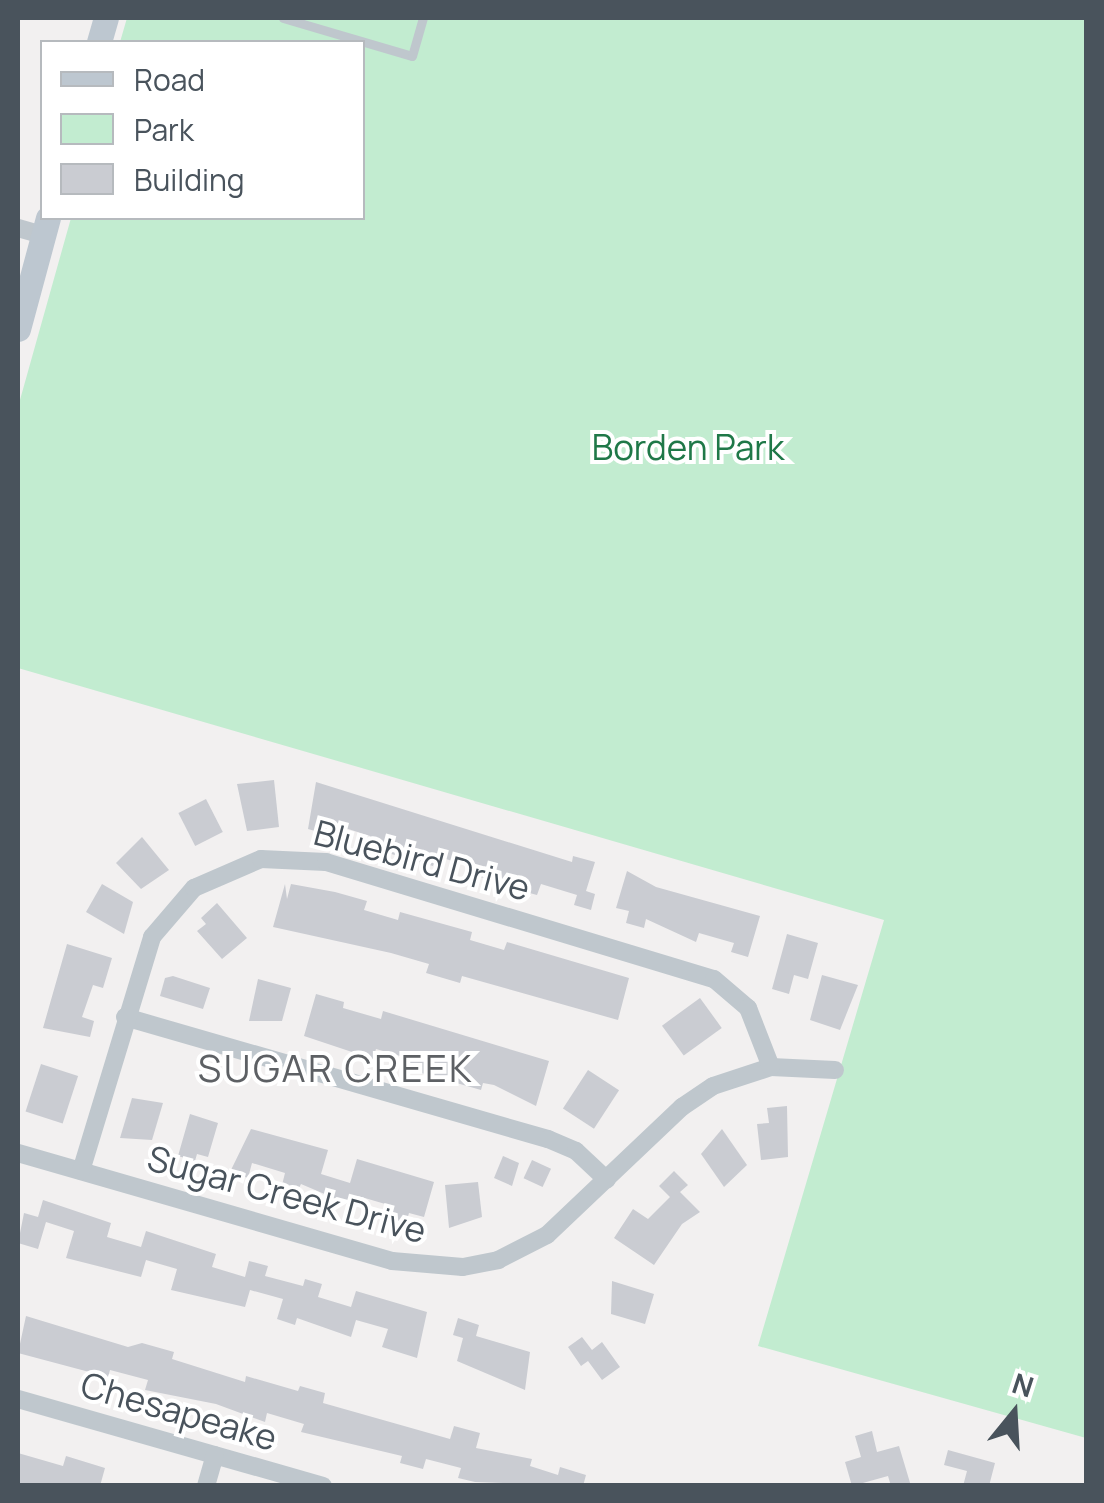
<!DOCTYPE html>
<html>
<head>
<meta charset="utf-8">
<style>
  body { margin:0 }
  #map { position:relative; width:1104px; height:1503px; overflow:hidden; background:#f2f0f0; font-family:Manrope,sans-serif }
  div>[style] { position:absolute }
  .green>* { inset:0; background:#c2ecd0 }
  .building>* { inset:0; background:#caccd2; transform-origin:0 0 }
  .lane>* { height:9px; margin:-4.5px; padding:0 4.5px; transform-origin:4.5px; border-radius:4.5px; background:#bfc7cd }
  .street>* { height:18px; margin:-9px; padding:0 9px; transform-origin:9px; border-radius:9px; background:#bfc7cd }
  .secondary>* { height:25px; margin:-12.5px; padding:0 12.5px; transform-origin:12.5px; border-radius:12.5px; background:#bdc7d0 }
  span { translate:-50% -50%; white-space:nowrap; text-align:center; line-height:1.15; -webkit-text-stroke:8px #fff; paint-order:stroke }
  .park-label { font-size:35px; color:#1f7848 }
  .street-label { font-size:35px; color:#49535c }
  .neighbourhood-label { font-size:38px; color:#5d6064; letter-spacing:2.5px }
  .frame { position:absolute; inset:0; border:20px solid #49535c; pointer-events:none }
  .legend { position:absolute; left:40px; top:40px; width:325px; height:180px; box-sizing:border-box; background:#fff; border:2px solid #b6babe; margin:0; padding:12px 18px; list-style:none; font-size:30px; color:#49535c }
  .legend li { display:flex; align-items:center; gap:20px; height:50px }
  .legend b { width:50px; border:2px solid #b6babe }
  .north { position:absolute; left:964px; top:1363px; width:100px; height:100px; -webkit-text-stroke:8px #fff; paint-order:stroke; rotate:18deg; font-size:28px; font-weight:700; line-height:40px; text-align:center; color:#49535c }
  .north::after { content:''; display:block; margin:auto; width:35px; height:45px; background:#49535c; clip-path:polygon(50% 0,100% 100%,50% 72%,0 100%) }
</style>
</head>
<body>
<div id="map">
  <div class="green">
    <div style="clip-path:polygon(127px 18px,1086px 18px,1086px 1438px,758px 1346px,884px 920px,18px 668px,18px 407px,71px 218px,362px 218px,362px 42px,120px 42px)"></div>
  </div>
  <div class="building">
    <div style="clip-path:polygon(274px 780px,279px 827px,247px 831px,237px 784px)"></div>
    <div style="clip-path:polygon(316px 782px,572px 862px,573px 856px,595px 862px,586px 891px,595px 894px,591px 910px,574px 905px,577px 895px,541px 884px,537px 895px,522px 891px,524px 885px,469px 875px,472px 867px,436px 856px,433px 866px,367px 847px,370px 836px,342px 827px,339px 838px,308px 829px)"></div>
    <div style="left:206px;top:799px;width:37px;height:31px;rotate:63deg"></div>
    <div style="clip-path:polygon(142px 837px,169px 870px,141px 889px,116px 863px)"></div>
    <div style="clip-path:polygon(627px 871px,656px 887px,760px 916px,748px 957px,731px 952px,734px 943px,699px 933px,696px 942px,646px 919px,644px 928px,626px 923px,629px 911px,616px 908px)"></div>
    <div style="clip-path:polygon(102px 884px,133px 902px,124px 934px,86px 912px)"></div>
    <div style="clip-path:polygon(285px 884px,287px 899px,291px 884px,335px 892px,367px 901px,364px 910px,398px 920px,400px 912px,472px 932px,470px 940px,504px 950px,507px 942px,629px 978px,618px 1020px,462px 976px,460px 983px,426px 973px,429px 964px,391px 953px,273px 927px)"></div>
    <div style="clip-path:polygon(217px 903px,247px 938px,222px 959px,197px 931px,206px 924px,201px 918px)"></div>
    <div style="clip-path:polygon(787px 934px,818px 943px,808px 979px,794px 975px,789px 994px,772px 989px)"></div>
    <div style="clip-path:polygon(67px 944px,112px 958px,103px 988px,93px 985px,82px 1017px,94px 1021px,90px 1037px,43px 1028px)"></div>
    <div style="clip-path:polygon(822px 975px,858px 985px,840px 1030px,810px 1020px)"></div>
    <div style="clip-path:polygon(173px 976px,210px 988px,203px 1009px,160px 996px,165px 978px)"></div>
    <div style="clip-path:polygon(258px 979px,291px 988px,282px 1021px,249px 1021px)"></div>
    <div style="clip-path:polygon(316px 994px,344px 1002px,343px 1008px,381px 1019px,383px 1011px,549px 1061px,536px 1106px,494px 1085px,483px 1083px,481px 1090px,404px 1068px,407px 1058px,376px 1049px,373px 1059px,304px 1036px)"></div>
    <div style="left:700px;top:998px;width:37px;height:47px;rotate:54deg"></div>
    <div style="left:41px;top:1064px;width:39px;height:50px;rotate:18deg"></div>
    <div style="left:588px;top:1070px;width:37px;height:46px;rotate:33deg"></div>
    <div style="clip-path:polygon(132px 1098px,163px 1103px,152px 1140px,120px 1138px)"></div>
    <div style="clip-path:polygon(787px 1106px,788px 1157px,761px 1160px,757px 1124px,769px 1123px,767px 1108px)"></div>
    <div style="clip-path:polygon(190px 1114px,218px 1123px,208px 1157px,197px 1154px,195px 1161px,178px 1156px)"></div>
    <div style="clip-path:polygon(251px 1129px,328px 1150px,321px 1174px,350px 1183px,357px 1159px,434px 1182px,424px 1217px,409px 1213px,406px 1223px,389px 1218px,392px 1206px,358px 1196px,355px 1207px,301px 1184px,298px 1190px,282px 1185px,285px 1173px,252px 1163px,248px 1178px,230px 1172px)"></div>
    <div style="clip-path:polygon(722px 1129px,747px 1165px,724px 1187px,701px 1154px)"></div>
    <div style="clip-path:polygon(503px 1156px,519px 1163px,512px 1186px,494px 1178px)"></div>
    <div style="left:532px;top:1160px;width:21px;height:20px;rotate:25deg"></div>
    <div style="clip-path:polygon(674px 1171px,688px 1185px,680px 1192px,700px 1212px,682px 1224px,654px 1265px,614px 1238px,633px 1209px,648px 1219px,670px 1197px,659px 1186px)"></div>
    <div style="clip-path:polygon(478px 1182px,482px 1217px,449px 1228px,445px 1185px)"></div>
    <div style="clip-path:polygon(43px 1200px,111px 1223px,107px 1237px,141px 1247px,146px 1231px,216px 1254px,212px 1267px,245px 1277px,249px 1261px,268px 1266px,265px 1276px,303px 1286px,305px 1279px,322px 1284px,318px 1297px,351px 1307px,356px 1291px,427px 1312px,417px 1358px,382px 1347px,388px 1329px,356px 1320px,351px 1337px,297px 1318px,295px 1325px,277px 1319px,283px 1299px,250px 1290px,245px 1307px,171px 1290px,177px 1269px,146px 1260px,141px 1277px,66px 1258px,74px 1231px,46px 1222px,38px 1249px,18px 1243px,24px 1213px,38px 1217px)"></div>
    <div style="clip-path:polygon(612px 1281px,654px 1294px,645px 1324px,611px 1314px)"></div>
    <div style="clip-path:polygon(26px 1316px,128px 1347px,142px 1343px,174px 1352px,172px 1359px,245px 1382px,246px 1376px,298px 1391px,300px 1386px,325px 1393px,323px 1403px,450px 1439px,454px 1426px,480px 1433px,476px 1448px,532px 1459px,530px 1466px,558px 1475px,560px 1467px,586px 1475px,583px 1486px,475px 1482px,458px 1478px,461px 1468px,426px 1459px,423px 1469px,400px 1463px,402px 1456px,301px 1432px,304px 1424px,267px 1413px,265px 1422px,216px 1404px,145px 1390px,148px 1380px,110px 1370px,108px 1377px,18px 1353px)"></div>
    <div style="clip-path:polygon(458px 1318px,479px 1325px,476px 1336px,530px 1352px,525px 1390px,457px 1361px,463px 1338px,453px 1335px)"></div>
    <div style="clip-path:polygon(582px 1337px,592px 1350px,602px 1342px,620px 1367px,602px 1380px,588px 1361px,581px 1366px,568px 1347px)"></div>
    <div style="clip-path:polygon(872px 1431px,877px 1452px,899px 1446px,911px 1486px,891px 1486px,888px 1476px,852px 1486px,845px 1462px,861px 1457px,855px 1436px)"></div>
    <div style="clip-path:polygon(948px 1450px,995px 1463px,989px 1486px,963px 1486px,967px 1471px,944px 1465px)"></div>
    <div style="clip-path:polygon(18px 1453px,63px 1466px,66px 1456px,105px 1468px,100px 1486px,18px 1486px)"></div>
  </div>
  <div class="lane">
    <div style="left:283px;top:18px;width:134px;rotate:16.4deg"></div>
    <div style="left:412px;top:56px;width:40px;rotate:-74deg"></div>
  </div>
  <div class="street">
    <div style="left:18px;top:228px;width:26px;rotate:16deg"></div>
    <div style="left:125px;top:1017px;width:440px;rotate:16.1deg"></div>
    <div style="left:548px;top:1139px;width:30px;rotate:23deg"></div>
    <div style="left:576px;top:1151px;width:42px;rotate:43.1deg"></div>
    <div style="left:18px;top:1153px;width:389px;rotate:16.1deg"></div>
    <div style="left:392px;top:1261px;width:71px;rotate:4.8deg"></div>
    <div style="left:463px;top:1267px;width:36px;rotate:-11deg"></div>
    <div style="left:498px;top:1260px;width:55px;rotate:-27deg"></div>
    <div style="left:547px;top:1235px;width:186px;rotate:-43.5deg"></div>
    <div style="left:682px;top:1107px;width:37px;rotate:-34deg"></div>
    <div style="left:713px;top:1086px;width:61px;rotate:-18.1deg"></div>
    <div style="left:771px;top:1067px;width:64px;rotate:2.7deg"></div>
    <div style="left:81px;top:1171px;width:245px;rotate:-73.1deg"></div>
    <div style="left:152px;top:937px;width:65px;rotate:-49.4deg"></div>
    <div style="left:194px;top:888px;width:73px;rotate:-23.4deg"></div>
    <div style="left:261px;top:859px;width:65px;rotate:2.6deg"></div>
    <div style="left:326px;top:862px;width:405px;rotate:16.8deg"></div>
    <div style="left:714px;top:979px;width:45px;rotate:40.5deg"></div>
    <div style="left:748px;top:1008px;width:63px;rotate:68.7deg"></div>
    <div style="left:18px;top:1399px;width:317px;rotate:15.9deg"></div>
    <div style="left:206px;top:1486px;width:32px;rotate:-74deg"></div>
  </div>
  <div class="secondary">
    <div style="left:99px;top:42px;width:25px;rotate:-74deg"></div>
    <div style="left:18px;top:329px;width:115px;rotate:-74.9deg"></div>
  </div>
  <div class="park-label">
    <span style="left:688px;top:447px">Borden Park</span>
  </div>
  <div class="street-label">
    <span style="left:422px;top:860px;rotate:15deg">Bluebird Drive</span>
    <span style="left:287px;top:1194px;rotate:15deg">Sugar Creek Drive</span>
    <span style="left:179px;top:1411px;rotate:16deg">Chesapeake</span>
  </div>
  <div class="neighbourhood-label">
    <span style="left:336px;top:1068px">SUGAR CREEK</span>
  </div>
  <div class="frame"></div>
  <ul class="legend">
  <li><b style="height:12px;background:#bdc7d0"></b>Road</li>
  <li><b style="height:28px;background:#c2ecd0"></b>Park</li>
  <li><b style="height:28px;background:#caccd2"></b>Building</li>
  </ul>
  <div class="north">N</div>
</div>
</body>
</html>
